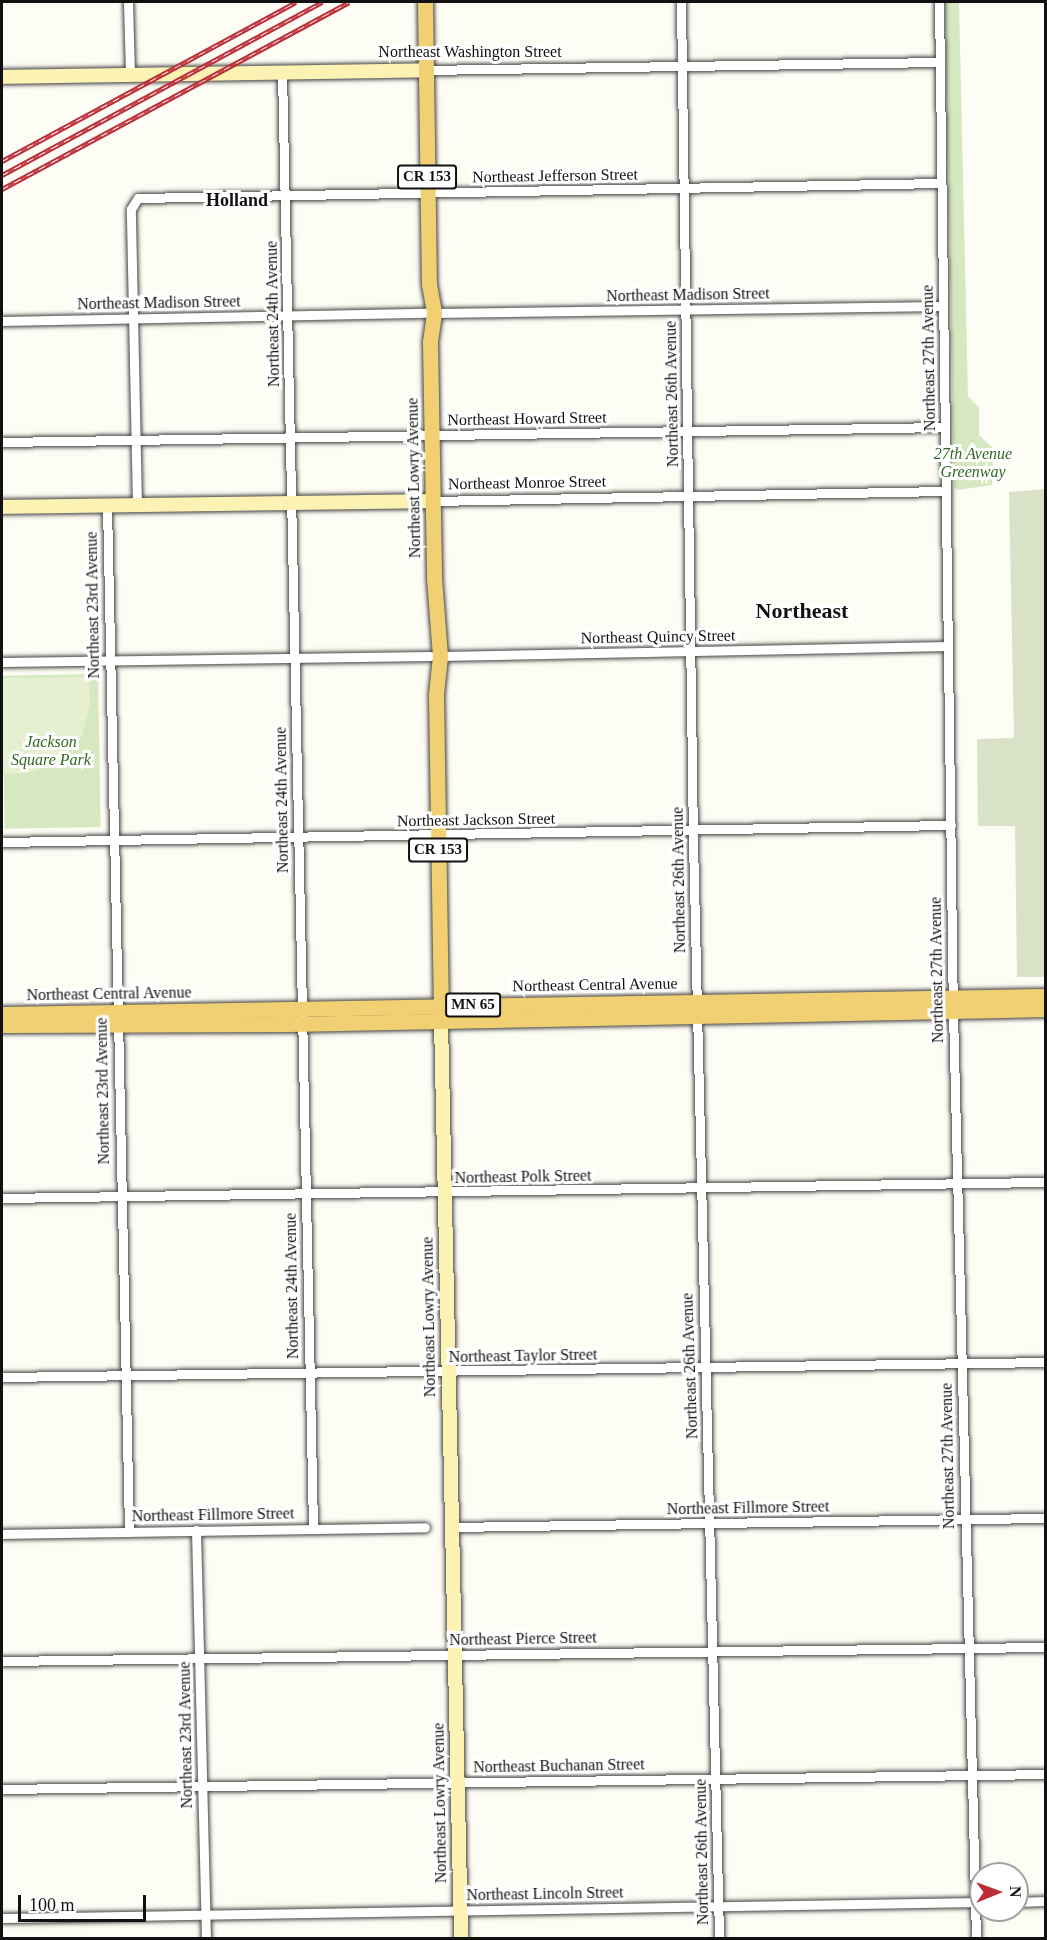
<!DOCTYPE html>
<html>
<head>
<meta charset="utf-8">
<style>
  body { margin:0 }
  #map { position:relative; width:1047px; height:1940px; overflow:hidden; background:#fefdf5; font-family:Georgia,serif }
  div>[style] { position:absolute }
  .green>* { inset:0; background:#d5e8bf; transform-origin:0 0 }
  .cemetery>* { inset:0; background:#d9e1c6 }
  .pitch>* { inset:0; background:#e6f0d1 }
  .roads { filter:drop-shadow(0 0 2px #444) drop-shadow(0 0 2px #444) }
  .street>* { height:9px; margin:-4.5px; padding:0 4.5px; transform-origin:4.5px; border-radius:4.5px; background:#fff }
  .secondary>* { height:14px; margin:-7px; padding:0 7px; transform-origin:7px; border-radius:7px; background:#fbf2b4 }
  .primary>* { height:15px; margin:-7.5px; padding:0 7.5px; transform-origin:7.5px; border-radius:7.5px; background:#f1d073 }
  .rail>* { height:4.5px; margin-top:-2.25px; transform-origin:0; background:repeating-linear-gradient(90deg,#fff 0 7px,#bb2e38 0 14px); box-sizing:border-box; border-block:2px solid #bb2e38 }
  span { translate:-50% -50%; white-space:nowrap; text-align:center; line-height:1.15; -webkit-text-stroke:6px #fff; paint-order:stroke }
  .shield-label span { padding:2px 4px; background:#fff; border:2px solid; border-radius:4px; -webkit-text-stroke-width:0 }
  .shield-label { font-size:15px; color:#111; font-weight:700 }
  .street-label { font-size:16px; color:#111 }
  .park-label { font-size:16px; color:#326723; font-style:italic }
  .neighbourhood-label { font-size:18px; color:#111; font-weight:700 }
  .district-label { font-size:22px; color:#111; font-weight:700 }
  .frame { position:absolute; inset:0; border:3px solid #111; pointer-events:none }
  .north { position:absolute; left:969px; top:1862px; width:60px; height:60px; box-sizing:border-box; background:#fff; border:2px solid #a0a0a0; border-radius:50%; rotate:89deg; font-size:16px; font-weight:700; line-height:24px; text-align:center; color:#111 }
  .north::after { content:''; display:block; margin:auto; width:21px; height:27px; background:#bb2e38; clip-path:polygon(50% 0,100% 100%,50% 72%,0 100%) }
  .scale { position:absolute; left:18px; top:1895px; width:128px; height:27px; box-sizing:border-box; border:3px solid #111; border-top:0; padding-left:8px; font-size:18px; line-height:21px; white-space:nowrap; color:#111; -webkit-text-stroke:4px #fff; paint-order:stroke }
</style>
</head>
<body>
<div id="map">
  <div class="green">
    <div style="clip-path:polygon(945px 2px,959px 2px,968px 396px,979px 408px,979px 435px,993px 448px,992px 485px,958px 490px,954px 487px)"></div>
    <div style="left:98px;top:674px;width:153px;height:96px;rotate:89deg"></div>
  </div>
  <div class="cemetery">
    <div style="clip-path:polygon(1045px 489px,1045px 977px,1017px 977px,1015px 826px,978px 826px,977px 739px,1014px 738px,1009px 492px)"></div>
  </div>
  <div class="pitch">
    <div style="clip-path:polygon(89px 677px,90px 705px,82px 736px,61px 760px,33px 772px,2px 774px,2px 678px)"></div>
  </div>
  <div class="roads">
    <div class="street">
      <div style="left:128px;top:2px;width:72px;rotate:88.4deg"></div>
      <div style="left:681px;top:2px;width:839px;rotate:89.18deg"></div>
      <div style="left:693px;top:841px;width:1097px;rotate:88.64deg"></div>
      <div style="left:939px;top:2px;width:1009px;rotate:89.21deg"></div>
      <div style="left:953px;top:1011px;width:927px;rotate:88.58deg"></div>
      <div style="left:425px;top:70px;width:515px;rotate:-0.89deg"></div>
      <div style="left:282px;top:71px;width:1458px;rotate:88.78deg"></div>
      <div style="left:434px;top:313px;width:509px;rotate:-0.79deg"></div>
      <div style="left:2px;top:321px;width:424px;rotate:-1.1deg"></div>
      <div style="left:2px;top:442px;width:943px;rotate:-0.91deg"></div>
      <div style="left:433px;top:501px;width:513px;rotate:-1.12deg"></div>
      <div style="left:107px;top:505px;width:1027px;rotate:88.77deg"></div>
      <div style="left:137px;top:505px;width:296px;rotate:-91.2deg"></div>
      <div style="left:131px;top:209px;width:13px;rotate:-58deg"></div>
      <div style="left:138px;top:198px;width:803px;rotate:-1.07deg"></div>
      <div style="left:440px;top:656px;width:508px;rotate:-1.13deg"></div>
      <div style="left:2px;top:662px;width:428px;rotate:-0.8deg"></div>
      <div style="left:2px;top:842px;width:949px;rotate:-1.03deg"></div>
      <div style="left:2px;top:1198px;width:1044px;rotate:-0.88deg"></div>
      <div style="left:2px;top:1377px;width:1044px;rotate:-0.82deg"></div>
      <div style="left:451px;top:1527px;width:595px;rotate:-0.87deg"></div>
      <div style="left:196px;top:1530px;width:408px;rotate:88.6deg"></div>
      <div style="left:2px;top:1534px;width:423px;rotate:-0.9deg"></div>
      <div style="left:2px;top:1661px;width:1044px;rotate:-0.77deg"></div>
      <div style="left:2px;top:1789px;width:1044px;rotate:-0.82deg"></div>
      <div style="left:1017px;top:1902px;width:29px;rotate:-2deg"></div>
      <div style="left:2px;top:1918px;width:978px;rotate:-0.94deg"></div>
    </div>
    <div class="secondary">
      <div style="left:2px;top:77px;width:423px;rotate:-0.9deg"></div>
      <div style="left:2px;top:507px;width:431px;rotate:-0.8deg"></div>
      <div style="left:441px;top:1020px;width:918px;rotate:88.75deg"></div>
    </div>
    <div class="primary">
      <div style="left:425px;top:2px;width:282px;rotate:89.2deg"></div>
      <div style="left:429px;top:284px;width:29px;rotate:80deg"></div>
      <div style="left:434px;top:313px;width:29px;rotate:98deg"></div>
      <div style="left:430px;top:342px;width:236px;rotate:89deg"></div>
      <div style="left:434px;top:578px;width:78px;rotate:85.6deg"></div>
      <div style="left:440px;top:656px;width:39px;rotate:96deg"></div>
      <div style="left:436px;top:695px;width:319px;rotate:89.1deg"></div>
      <div style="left:2px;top:1014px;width:1044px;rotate:-0.99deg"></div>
      <div style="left:2px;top:1025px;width:286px;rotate:-0.2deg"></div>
      <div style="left:288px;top:1024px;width:758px;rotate:-1.13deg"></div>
    </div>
  </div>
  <div class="rail">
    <div style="left:2px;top:161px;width:334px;rotate:-28.4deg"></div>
    <div style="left:2px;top:175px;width:364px;rotate:-28.4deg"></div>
    <div style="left:2px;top:189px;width:394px;rotate:-28.3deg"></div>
  </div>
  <div class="shield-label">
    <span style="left:427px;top:177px">CR 153</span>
    <span style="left:438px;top:850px">CR 153</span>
    <span style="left:473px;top:1005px">MN 65</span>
  </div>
  <div class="street-label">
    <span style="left:470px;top:52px">Northeast Washington Street</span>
    <span style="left:555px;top:176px;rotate:-1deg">Northeast Jefferson Street</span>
    <span style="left:688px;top:295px;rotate:-1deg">Northeast Madison Street</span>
    <span style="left:159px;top:303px;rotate:-1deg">Northeast Madison Street</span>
    <span style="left:273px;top:314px;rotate:-91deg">Northeast 24th Avenue</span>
    <span style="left:929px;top:358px;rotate:-91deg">Northeast 27th Avenue</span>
    <span style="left:672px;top:394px;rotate:-91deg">Northeast 26th Avenue</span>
    <span style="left:527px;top:419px;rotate:-1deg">Northeast Howard Street</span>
    <span style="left:414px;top:478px;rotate:-91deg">Northeast Lowry Avenue</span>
    <span style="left:527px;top:483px;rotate:-1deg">Northeast Monroe Street</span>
    <span style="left:93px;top:605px;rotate:-91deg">Northeast 23rd Avenue</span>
    <span style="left:658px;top:637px;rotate:-1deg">Northeast Quincy Street</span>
    <span style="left:282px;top:800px;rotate:-91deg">Northeast 24th Avenue</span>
    <span style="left:476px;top:820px;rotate:-1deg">Northeast Jackson Street</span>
    <span style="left:679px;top:880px;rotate:-91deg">Northeast 26th Avenue</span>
    <span style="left:937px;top:970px;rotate:-91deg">Northeast 27th Avenue</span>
    <span style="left:595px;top:985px;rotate:-1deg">Northeast Central Avenue</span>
    <span style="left:109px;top:994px;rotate:-1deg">Northeast Central Avenue</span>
    <span style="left:103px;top:1091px;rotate:-91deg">Northeast 23rd Avenue</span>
    <span style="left:523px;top:1177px;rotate:-1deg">Northeast Polk Street</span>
    <span style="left:292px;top:1286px;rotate:-91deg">Northeast 24th Avenue</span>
    <span style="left:429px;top:1317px;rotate:-91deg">Northeast Lowry Avenue</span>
    <span style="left:523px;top:1356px;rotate:-1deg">Northeast Taylor Street</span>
    <span style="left:690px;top:1366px;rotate:-92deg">Northeast 26th Avenue</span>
    <span style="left:948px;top:1456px;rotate:-91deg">Northeast 27th Avenue</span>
    <span style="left:748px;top:1508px;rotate:-1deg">Northeast Fillmore Street</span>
    <span style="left:213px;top:1515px;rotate:-1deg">Northeast Fillmore Street</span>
    <span style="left:523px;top:1639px;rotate:-1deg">Northeast Pierce Street</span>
    <span style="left:186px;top:1735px;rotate:-91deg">Northeast 23rd Avenue</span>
    <span style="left:559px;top:1766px;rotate:-1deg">Northeast Buchanan Street</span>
    <span style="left:440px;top:1803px;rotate:-91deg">Northeast Lowry Avenue</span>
    <span style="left:702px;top:1852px;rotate:-91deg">Northeast 26th Avenue</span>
    <span style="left:545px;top:1894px;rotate:-1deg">Northeast Lincoln Street</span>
  </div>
  <div class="park-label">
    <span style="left:973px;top:463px">27th Avenue<br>Greenway</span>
    <span style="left:51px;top:751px">Jackson<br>Square Park</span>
  </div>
  <div class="neighbourhood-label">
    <span style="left:237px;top:200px">Holland</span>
  </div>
  <div class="district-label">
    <span style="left:802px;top:611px">Northeast</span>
  </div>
  <div class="frame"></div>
  <div class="north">N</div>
  <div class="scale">100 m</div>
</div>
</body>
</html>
